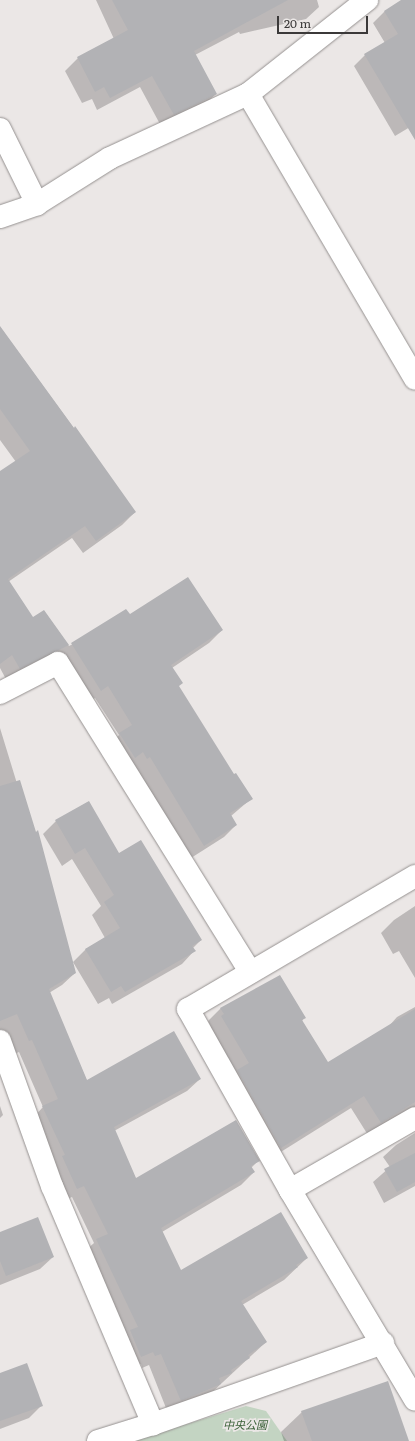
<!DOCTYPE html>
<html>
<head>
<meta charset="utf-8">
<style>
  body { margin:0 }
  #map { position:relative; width:415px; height:1441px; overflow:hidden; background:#ebe7e6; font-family:Literata,"Noto Sans JP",serif }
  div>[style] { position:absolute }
  .green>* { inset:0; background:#c3d4c2 }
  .shadow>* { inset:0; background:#0003 }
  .building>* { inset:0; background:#b2b2b5 }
  .roads { filter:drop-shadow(0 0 1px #959190) drop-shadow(0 0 1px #959190) }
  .minor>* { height:22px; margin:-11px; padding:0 11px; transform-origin:11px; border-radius:11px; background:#fff }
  span { translate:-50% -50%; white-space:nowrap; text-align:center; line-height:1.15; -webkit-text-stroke:3.5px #ebe7e6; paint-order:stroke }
  .park-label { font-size:11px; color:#3c6239; font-style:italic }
  .scale { position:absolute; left:277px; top:16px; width:91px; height:18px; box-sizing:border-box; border:2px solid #3b3939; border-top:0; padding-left:5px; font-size:12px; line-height:14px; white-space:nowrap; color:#3b3939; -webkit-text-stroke:3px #ebe7e6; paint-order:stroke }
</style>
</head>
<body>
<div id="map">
  <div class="green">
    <div style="clip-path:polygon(246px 1406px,266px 1411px,287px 1441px,131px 1441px)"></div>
  </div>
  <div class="shadow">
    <div style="clip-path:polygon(96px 0,317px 0,319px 7px,306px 19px,240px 34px,239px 32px,195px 55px,216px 94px,203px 106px,161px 126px,140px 87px,97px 110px,92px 99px,82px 103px,65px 71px,78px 58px,114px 39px)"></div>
    <div style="clip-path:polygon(402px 0,413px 0,415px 3px,415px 124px,395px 136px,354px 66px,365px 55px,385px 43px,373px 23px,384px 12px)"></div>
    <div style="clip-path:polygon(0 327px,135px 512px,122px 525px,83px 553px,72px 538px,8px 582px,33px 619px,44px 611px,69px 646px,129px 616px,222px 630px,209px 643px,172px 668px,178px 687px,234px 776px,252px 798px,231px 816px,236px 825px,224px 837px,191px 858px,137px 769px,134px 771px,107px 747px,119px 735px,95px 698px,88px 703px,58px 654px,7px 681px,0 668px,0 472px,16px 462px,0 440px)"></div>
    <div style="clip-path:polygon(0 728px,75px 973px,62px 985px,49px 993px,87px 1081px,200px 1079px,187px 1091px,114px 1131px,136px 1179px,258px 1161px,251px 1168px,254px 1172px,241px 1185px,162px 1232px,180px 1272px,307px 1258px,284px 1280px,242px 1305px,266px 1342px,208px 1396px,168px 1413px,149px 1365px,142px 1368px,141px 1364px,129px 1368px,84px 1252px,94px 1243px,72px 1197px,65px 1200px,31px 1120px,43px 1107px,19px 1052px,3px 1058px,0 1053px)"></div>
    <div style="clip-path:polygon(88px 802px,119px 855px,201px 940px,193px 948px,194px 951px,182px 964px,112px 1004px,109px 998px,98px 1004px,73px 962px,86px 949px,105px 938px,92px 915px,101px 906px,72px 859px,62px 866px,43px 834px,56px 821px)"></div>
    <div style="clip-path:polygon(415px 906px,415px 978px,399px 951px,393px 954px,381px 933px,394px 920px)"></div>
    <div style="clip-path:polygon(415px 1007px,415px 1111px,368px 1135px,351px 1108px,268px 1160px,209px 1029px,211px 1027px,208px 1021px,221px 1008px,304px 1018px,302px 1021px,328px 1064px,389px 1026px,397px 1017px)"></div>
    <div style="clip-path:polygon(0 1106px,3px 1115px,0 1118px)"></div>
    <div style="clip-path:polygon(415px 1133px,415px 1186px,384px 1203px,373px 1182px,390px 1167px,383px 1157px,396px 1145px)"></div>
    <div style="clip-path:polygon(0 1233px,53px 1257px,40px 1269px,0 1285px)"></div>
    <div style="clip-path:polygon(0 1374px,42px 1405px,29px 1418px,0 1429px)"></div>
    <div style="clip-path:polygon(302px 1412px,408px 1441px,284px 1441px,281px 1432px)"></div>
  </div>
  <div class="building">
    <div style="clip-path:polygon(112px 0,288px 0,194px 51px,217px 94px,174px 115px,152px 76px,110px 98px,104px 87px,95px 92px,77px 57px,128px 30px)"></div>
    <div style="clip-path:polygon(401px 0,415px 0,415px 140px,364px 54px,398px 34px,384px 11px)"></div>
    <div style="clip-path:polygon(0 326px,74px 428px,75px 426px,136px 512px,96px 541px,85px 526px,8px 579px,33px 617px,44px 610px,69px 645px,20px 669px,12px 655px,0 664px,0 471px,30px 451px,0 409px)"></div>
    <div style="clip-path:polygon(188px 577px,223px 630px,171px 665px,183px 683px,179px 686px,234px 774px,236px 773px,253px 799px,230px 813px,237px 825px,204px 846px,150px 757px,147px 759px,143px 752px,135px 758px,119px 733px,132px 725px,108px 686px,101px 691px,71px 643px,126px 609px,130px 614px)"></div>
    <div style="clip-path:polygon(20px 780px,36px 832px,38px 830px,76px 973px,49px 989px,87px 1080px,174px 1031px,201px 1079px,114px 1127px,136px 1178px,236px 1120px,260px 1161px,251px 1166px,255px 1172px,161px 1228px,181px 1270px,281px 1212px,308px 1258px,296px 1265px,298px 1267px,241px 1301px,267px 1342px,248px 1355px,250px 1358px,231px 1370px,232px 1373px,219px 1378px,221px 1384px,181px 1401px,161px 1354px,155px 1356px,153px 1352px,141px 1357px,130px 1330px,138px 1327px,96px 1239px,108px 1234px,84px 1186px,77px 1189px,62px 1156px,65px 1155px,42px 1106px,58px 1099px,32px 1040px,29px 1041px,17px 1014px,0 1021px,0 786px)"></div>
    <div style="clip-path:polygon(89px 801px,119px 853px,141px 840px,202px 940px,192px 946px,196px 951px,125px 992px,121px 986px,111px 992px,85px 949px,120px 928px,104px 902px,114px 895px,85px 848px,75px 854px,55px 820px)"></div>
    <div style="clip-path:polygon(280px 975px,306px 1018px,302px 1020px,328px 1062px,415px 1009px,415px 1102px,381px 1123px,364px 1096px,281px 1148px,237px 1070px,249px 1063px,221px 1016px,224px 1014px,220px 1008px)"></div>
    <div style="clip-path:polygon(415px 1153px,415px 1182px,397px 1192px,384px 1169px)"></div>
    <div style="clip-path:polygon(38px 1217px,54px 1257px,6px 1276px,0 1261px,0 1232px)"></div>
    <div style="clip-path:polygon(27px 1363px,43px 1406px,0 1421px,0 1373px)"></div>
    <div style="clip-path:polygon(388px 1381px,409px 1441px,312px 1441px,301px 1411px)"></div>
  </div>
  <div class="roads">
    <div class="minor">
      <div style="left:248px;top:94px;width:330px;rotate:59.6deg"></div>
      <div style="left:0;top:129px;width:84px;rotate:63.7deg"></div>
      <div style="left:0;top:217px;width:39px;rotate:-19deg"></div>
      <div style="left:37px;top:204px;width:86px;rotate:-32.2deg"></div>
      <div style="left:110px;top:158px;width:152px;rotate:-24.9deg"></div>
      <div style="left:248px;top:94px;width:152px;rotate:-38.3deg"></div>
      <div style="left:0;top:693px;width:65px;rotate:-27.3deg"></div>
      <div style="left:58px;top:663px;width:364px;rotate:58.1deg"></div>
      <div style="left:415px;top:876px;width:263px;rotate:149.6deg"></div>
      <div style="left:188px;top:1009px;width:208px;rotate:60.6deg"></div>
      <div style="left:290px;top:1190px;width:244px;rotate:59.2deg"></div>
      <div style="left:0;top:1041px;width:154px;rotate:70.3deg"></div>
      <div style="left:52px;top:1186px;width:259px;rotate:67deg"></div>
      <div style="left:290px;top:1190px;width:144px;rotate:-29.9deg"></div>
      <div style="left:98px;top:1441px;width:58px;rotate:-17.2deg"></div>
      <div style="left:153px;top:1424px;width:244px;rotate:-19.4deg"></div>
    </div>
  </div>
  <div class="park-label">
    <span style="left:245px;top:1424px">中央公園</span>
  </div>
  <div class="scale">20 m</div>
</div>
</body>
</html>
